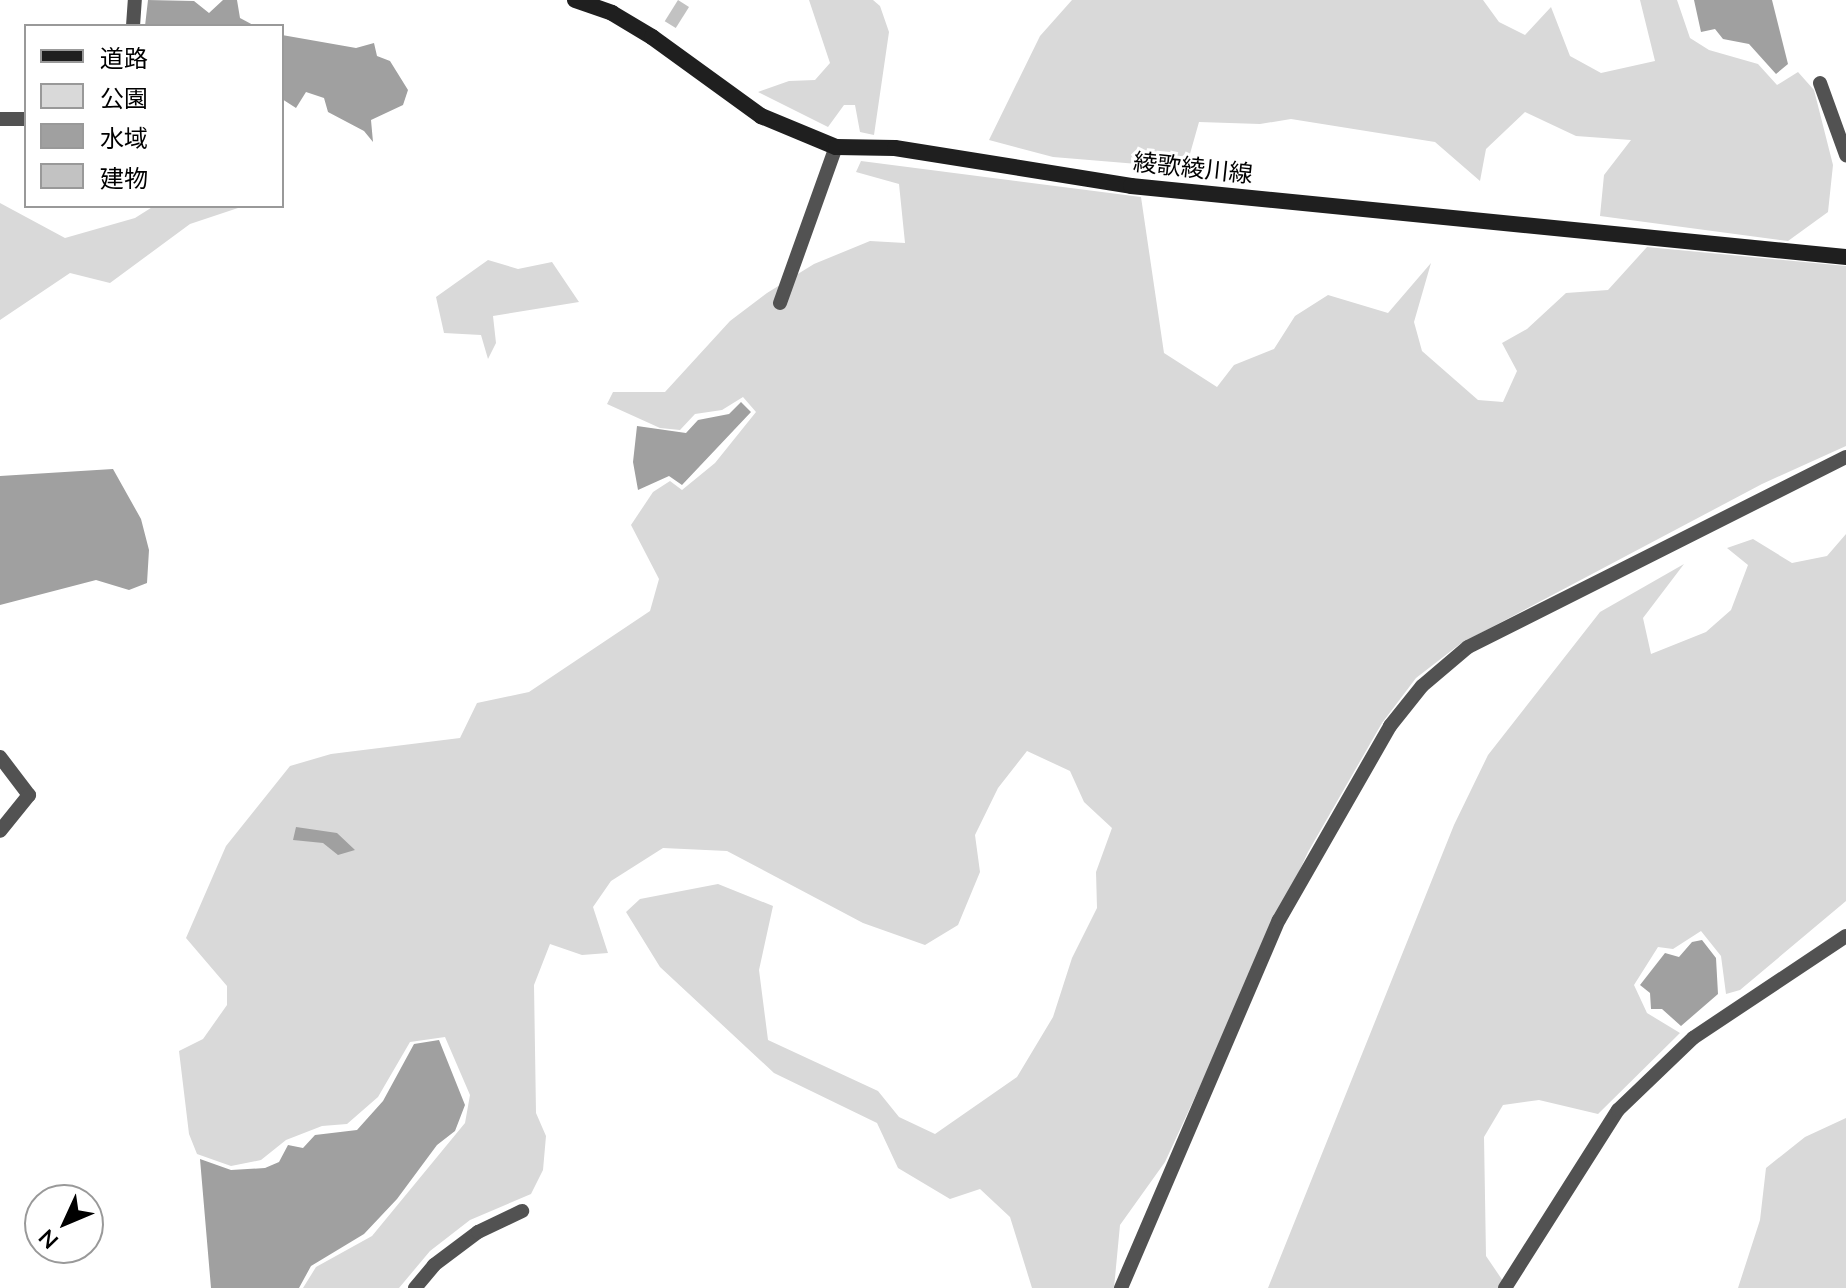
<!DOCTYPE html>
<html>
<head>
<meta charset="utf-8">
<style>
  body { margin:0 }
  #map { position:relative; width:1846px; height:1288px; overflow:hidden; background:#fff; font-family:Mulish,"Noto Sans JP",sans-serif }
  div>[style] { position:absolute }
  .green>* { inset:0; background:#d9d9d9 }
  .water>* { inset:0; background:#a0a0a0 }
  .building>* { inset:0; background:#c2c2c2; transform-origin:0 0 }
  .street>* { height:14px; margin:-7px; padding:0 7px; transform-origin:7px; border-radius:7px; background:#525252 }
  .secondary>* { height:16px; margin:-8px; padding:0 8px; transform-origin:8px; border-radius:8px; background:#1f1f1f }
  span { translate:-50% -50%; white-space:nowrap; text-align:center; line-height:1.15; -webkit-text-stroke:6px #fff; paint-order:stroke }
  .street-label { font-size:24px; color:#000 }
  .legend { position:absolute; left:24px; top:24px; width:260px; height:184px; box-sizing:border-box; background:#fff; border:2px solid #999; margin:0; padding:10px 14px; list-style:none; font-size:24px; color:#000 }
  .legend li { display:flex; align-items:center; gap:16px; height:40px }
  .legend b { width:40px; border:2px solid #999 }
  .north { position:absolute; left:24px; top:1184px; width:80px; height:80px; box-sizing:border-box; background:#fff; border:2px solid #999; border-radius:50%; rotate:226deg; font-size:22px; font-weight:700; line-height:32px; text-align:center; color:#000 }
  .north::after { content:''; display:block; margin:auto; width:28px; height:36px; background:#000; clip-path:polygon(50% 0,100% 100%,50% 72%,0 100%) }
</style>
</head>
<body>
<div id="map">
  <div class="green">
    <div style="clip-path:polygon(809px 0,873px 0,880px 6px,889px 32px,874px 135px,860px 132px,855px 105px,844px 105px,828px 127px,758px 92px,789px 81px,815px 80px,830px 63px)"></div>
    <div style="clip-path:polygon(1072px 0,1483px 0,1499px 22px,1525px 35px,1551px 7px,1570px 56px,1601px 73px,1655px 61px,1640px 0,1677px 0,1690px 38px,1709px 50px,1758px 64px,1777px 85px,1798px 72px,1814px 90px,1833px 165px,1828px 212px,1788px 241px,1600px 216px,1604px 175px,1631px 140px,1576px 136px,1525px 112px,1486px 149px,1480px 181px,1435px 142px,1291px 119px,1260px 124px,1199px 122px,1186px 168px,1053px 157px,989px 140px,1040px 36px)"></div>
    <div style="clip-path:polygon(861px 161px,1141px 197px,1164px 353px,1217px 387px,1234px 365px,1274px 349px,1295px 316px,1328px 295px,1388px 313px,1431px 263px,1414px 322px,1422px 351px,1478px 400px,1503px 402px,1517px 371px,1502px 343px,1527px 329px,1566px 293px,1608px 290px,1647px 247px,1846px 266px,1846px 446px,1762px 484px,1460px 644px,1416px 678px,1382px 723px,1308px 852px,1165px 1162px,1120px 1225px,1114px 1288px,1032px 1288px,1010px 1217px,980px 1189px,950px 1199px,898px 1168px,877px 1123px,774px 1073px,660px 967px,626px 912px,640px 899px,718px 884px,773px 906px,759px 970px,768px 1040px,878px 1091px,899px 1117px,935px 1134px,1017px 1077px,1053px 1017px,1072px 958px,1097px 908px,1096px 872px,1112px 828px,1084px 802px,1070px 771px,1027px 751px,998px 788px,975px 835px,980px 872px,958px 925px,925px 945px,863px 923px,727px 851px,663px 848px,611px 881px,593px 907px,608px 953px,582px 955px,550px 944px,534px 985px,536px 1113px,546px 1136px,543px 1170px,531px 1194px,470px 1220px,430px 1251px,399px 1288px,303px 1288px,316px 1267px,372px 1236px,465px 1123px,470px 1095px,445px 1037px,410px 1042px,378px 1097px,347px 1124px,322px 1126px,286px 1140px,261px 1160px,231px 1166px,197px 1154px,189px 1134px,179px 1051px,203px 1039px,227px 1005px,227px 986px,186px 938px,226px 846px,290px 766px,331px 754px,460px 738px,477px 703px,529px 692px,650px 611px,659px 579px,631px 525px,653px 492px,670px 481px,682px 490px,715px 463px,756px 412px,743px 397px,722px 410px,695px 414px,680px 430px,660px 428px,607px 404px,613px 392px,665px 392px,730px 321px,767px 293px,814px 264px,870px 241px,905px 243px,899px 184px,856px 172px)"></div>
    <div style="clip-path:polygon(0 203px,65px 238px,135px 218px,154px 206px,244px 206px,190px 224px,110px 283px,70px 273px,0 320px)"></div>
    <div style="clip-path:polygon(488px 260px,518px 269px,552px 262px,579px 302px,493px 316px,496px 343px,488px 359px,481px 335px,444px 333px,436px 297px)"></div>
    <div style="clip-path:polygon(1846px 534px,1846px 901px,1740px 990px,1726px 994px,1721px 956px,1701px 931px,1673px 949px,1658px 947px,1634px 985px,1647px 1013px,1680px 1033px,1598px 1114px,1539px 1100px,1503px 1105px,1484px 1137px,1486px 1256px,1503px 1281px,1498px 1288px,1268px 1288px,1454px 825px,1488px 755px,1600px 612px,1684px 564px,1643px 618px,1651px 654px,1706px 632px,1731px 610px,1748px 565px,1727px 548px,1753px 539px,1792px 563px,1827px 556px)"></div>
    <div style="clip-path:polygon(1846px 1118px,1846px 1288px,1738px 1288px,1760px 1220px,1766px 1168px,1805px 1137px)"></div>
  </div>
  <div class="water">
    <div style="clip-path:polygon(148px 0,194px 1px,209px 13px,223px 0,237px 0,240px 18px,255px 26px,145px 26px)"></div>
    <div style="clip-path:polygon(1694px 0,1772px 0,1788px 64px,1776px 74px,1749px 44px,1723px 39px,1715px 29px,1701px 32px)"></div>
    <div style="clip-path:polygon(282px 35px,356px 48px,374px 43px,377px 56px,390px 61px,408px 90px,403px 105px,371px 120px,373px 142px,364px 131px,328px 112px,324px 98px,306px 92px,296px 108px,282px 99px)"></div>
    <div style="clip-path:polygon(741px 402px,751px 412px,682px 485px,669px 476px,638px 490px,633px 462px,637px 426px,686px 433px,698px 420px,729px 414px)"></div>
    <div style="clip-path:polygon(113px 469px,141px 519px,149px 550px,147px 583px,129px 590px,96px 580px,0 605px,0 476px)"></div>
    <div style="clip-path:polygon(296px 827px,337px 833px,355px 850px,338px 855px,323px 843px,293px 840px)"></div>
    <div style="clip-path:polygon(1702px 940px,1716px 958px,1718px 994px,1681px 1026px,1662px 1009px,1651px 1009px,1650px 993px,1640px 985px,1665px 953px,1679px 957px,1692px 942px)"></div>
    <div style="clip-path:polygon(439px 1040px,465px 1105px,455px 1131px,437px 1145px,397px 1199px,364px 1234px,311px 1266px,299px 1288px,211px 1288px,200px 1159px,231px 1170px,265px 1168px,279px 1162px,288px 1145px,303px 1148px,315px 1135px,357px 1130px,383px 1101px,414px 1044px)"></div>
  </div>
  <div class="building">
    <div style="left:678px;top:0;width:13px;height:25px;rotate:32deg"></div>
  </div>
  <div class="street">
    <div style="left:133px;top:26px;width:26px;rotate:-86deg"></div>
    <div style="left:1820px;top:83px;width:77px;rotate:70.1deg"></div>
    <div style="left:0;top:119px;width:26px"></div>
    <div style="left:780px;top:303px;width:166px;rotate:-70.3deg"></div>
    <div style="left:0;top:757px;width:48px;rotate:52.7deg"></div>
    <div style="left:29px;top:795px;width:46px;rotate:128.9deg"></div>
    <div style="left:415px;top:1288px;width:30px;rotate:-50deg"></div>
    <div style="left:434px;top:1265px;width:55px;rotate:-36.9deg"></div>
    <div style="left:478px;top:1232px;width:49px;rotate:-25.5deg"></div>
    <div style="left:1121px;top:1288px;width:400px;rotate:-66.8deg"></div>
    <div style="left:1279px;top:920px;width:224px;rotate:-60.2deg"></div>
    <div style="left:1390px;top:726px;width:51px;rotate:-51.3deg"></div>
    <div style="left:1422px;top:686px;width:60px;rotate:-40.3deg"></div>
    <div style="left:1468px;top:647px;width:423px;rotate:-26.7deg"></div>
    <div style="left:1505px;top:1288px;width:211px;rotate:-57.6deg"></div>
    <div style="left:1618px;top:1110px;width:104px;rotate:-43.8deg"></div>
    <div style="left:1693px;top:1038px;width:184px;rotate:-33.7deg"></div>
  </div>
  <div class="secondary">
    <div style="left:575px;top:0;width:39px;rotate:19deg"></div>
    <div style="left:612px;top:13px;width:47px;rotate:31deg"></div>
    <div style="left:652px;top:37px;width:135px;rotate:35.9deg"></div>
    <div style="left:761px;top:116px;width:81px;rotate:22.5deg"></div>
    <div style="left:836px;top:147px;width:59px;rotate:1deg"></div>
    <div style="left:895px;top:148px;width:239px;rotate:9.1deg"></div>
    <div style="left:1131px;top:186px;width:719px;rotate:5.67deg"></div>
  </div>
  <div class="street-label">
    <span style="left:1193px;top:168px;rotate:6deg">綾歌綾川線</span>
  </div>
  <ul class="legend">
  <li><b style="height:10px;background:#1f1f1f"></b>道路</li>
  <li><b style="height:22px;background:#d9d9d9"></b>公園</li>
  <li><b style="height:22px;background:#a0a0a0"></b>水域</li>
  <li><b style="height:22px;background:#c2c2c2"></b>建物</li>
  </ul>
  <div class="north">N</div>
</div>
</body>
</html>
